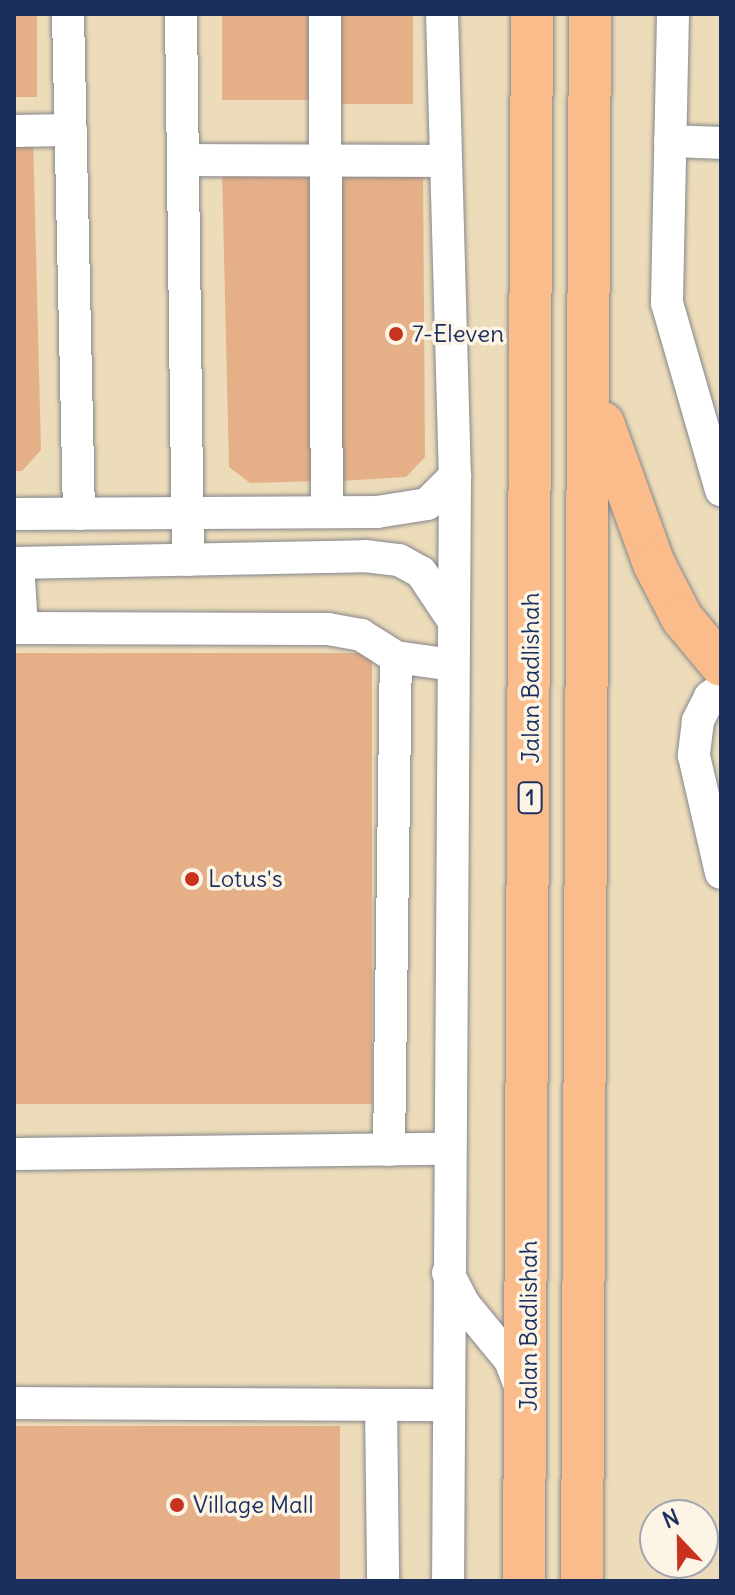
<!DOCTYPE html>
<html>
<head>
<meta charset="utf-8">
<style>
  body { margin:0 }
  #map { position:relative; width:735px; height:1595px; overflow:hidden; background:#eddcb9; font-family:Delius,sans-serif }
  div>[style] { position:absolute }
  .building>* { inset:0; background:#e5b088; transform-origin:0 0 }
  .roads { filter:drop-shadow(0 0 2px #84868c) drop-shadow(0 0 2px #84868c) }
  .minor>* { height:32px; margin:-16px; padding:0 16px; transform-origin:16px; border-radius:16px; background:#fff }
  .major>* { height:42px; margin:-21px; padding:0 21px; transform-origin:21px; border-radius:21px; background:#f9bc8a }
  .dots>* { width:22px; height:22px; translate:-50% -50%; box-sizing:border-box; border:4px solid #fcf5e5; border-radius:50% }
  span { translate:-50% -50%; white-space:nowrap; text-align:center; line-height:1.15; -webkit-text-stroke:7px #fcf5e5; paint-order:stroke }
  .shield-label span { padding:2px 6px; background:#fcf5e5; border:2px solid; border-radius:6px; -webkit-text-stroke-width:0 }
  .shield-label { font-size:22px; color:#1b2f5e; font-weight:700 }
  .poi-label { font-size:24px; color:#1b2f5e }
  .left { translate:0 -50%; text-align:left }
  .street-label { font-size:24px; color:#1b2f5e }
  .frame { position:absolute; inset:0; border:16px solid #1b2f5e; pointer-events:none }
  .north { position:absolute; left:639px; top:1499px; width:80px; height:80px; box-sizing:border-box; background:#fcf5e5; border:2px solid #a2a6af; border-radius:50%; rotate:338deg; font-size:22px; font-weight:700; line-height:32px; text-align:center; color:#1b2f5e }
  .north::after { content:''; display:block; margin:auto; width:28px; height:36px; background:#c8321e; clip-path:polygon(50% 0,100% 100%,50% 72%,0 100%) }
</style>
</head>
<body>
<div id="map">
  <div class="building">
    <div style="left:14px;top:14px;width:23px;height:83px"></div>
    <div style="left:222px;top:14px;width:88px;height:86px"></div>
    <div style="left:336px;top:14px;width:77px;height:90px"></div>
    <div style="clip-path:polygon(14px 134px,33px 134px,41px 450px,22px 471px,14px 471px)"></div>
    <div style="clip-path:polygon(423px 168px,425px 457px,406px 477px,341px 481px,335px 169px)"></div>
    <div style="clip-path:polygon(222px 170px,312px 171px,320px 481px,250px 483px,229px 467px)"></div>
    <div style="left:14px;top:653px;width:358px;height:451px"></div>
    <div style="left:340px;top:1426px;width:155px;height:326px;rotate:90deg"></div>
  </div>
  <div class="roads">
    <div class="minor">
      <div style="left:68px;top:14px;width:500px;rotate:88.74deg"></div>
      <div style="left:181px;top:14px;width:546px;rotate:89.27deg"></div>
      <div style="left:325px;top:14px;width:498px;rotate:89.8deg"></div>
      <div style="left:442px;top:14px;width:462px;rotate:88.4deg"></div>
      <div style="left:455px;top:476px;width:1105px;rotate:90.36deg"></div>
      <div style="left:673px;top:14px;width:289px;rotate:91.2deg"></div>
      <div style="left:667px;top:303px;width:195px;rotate:73.9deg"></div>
      <div style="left:14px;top:131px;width:57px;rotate:-1deg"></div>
      <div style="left:670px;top:141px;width:51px;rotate:2.2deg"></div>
      <div style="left:183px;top:160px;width:261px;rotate:0.2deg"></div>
      <div style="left:14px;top:514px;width:363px;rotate:-0.3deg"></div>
      <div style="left:377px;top:512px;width:51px;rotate:-9.1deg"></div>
      <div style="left:427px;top:504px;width:40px;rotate:-45deg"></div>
      <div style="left:14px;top:563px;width:351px;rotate:-1.1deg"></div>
      <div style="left:365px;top:556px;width:34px;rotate:7deg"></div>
      <div style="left:399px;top:560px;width:25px;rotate:29deg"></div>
      <div style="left:421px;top:572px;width:58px;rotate:56.3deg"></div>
      <div style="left:18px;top:563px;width:65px;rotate:86.5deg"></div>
      <div style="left:14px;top:628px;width:314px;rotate:0.2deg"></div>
      <div style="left:328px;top:629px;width:34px;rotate:10deg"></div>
      <div style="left:361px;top:635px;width:41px;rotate:32.2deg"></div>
      <div style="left:396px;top:657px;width:57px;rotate:8.1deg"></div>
      <div style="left:721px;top:689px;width:14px;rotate:144deg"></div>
      <div style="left:710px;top:697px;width:27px;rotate:117deg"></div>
      <div style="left:698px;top:721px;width:35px;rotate:97deg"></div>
      <div style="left:694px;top:756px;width:120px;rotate:77deg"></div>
      <div style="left:389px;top:1150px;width:493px;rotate:-89.2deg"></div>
      <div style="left:14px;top:1154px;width:433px;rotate:-0.7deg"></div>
      <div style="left:448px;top:1273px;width:34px;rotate:63deg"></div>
      <div style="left:463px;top:1303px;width:74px;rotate:50.5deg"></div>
      <div style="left:510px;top:1360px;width:34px;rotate:69deg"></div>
      <div style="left:14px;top:1403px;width:434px;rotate:0.3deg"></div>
      <div style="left:381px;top:1405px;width:176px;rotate:89.3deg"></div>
    </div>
    <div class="major">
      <div style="left:603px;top:423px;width:150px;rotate:70.1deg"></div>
      <div style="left:654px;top:564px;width:61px;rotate:62.6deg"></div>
      <div style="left:682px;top:618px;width:61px;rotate:50.3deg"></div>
      <div style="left:524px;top:1581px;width:1567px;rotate:-89.71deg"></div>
      <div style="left:582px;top:1581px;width:1567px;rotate:-89.71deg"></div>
    </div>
  </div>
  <div class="dots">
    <div style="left:396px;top:334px;background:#c8321e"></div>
    <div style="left:192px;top:879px;background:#c8321e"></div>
    <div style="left:177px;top:1505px;background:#c8321e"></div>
  </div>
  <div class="shield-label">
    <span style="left:530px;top:798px">1</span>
  </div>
  <div class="poi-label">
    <span class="left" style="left:412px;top:334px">7-Eleven</span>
    <span class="left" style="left:208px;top:879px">Lotus's</span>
    <span class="left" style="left:193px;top:1505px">Village Mall</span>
  </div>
  <div class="street-label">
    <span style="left:531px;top:678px;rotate:-90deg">Jalan Badlishah</span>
    <span style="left:529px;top:1326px;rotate:-90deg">Jalan Badlishah</span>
  </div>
  <div class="frame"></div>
  <div class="north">N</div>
</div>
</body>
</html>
